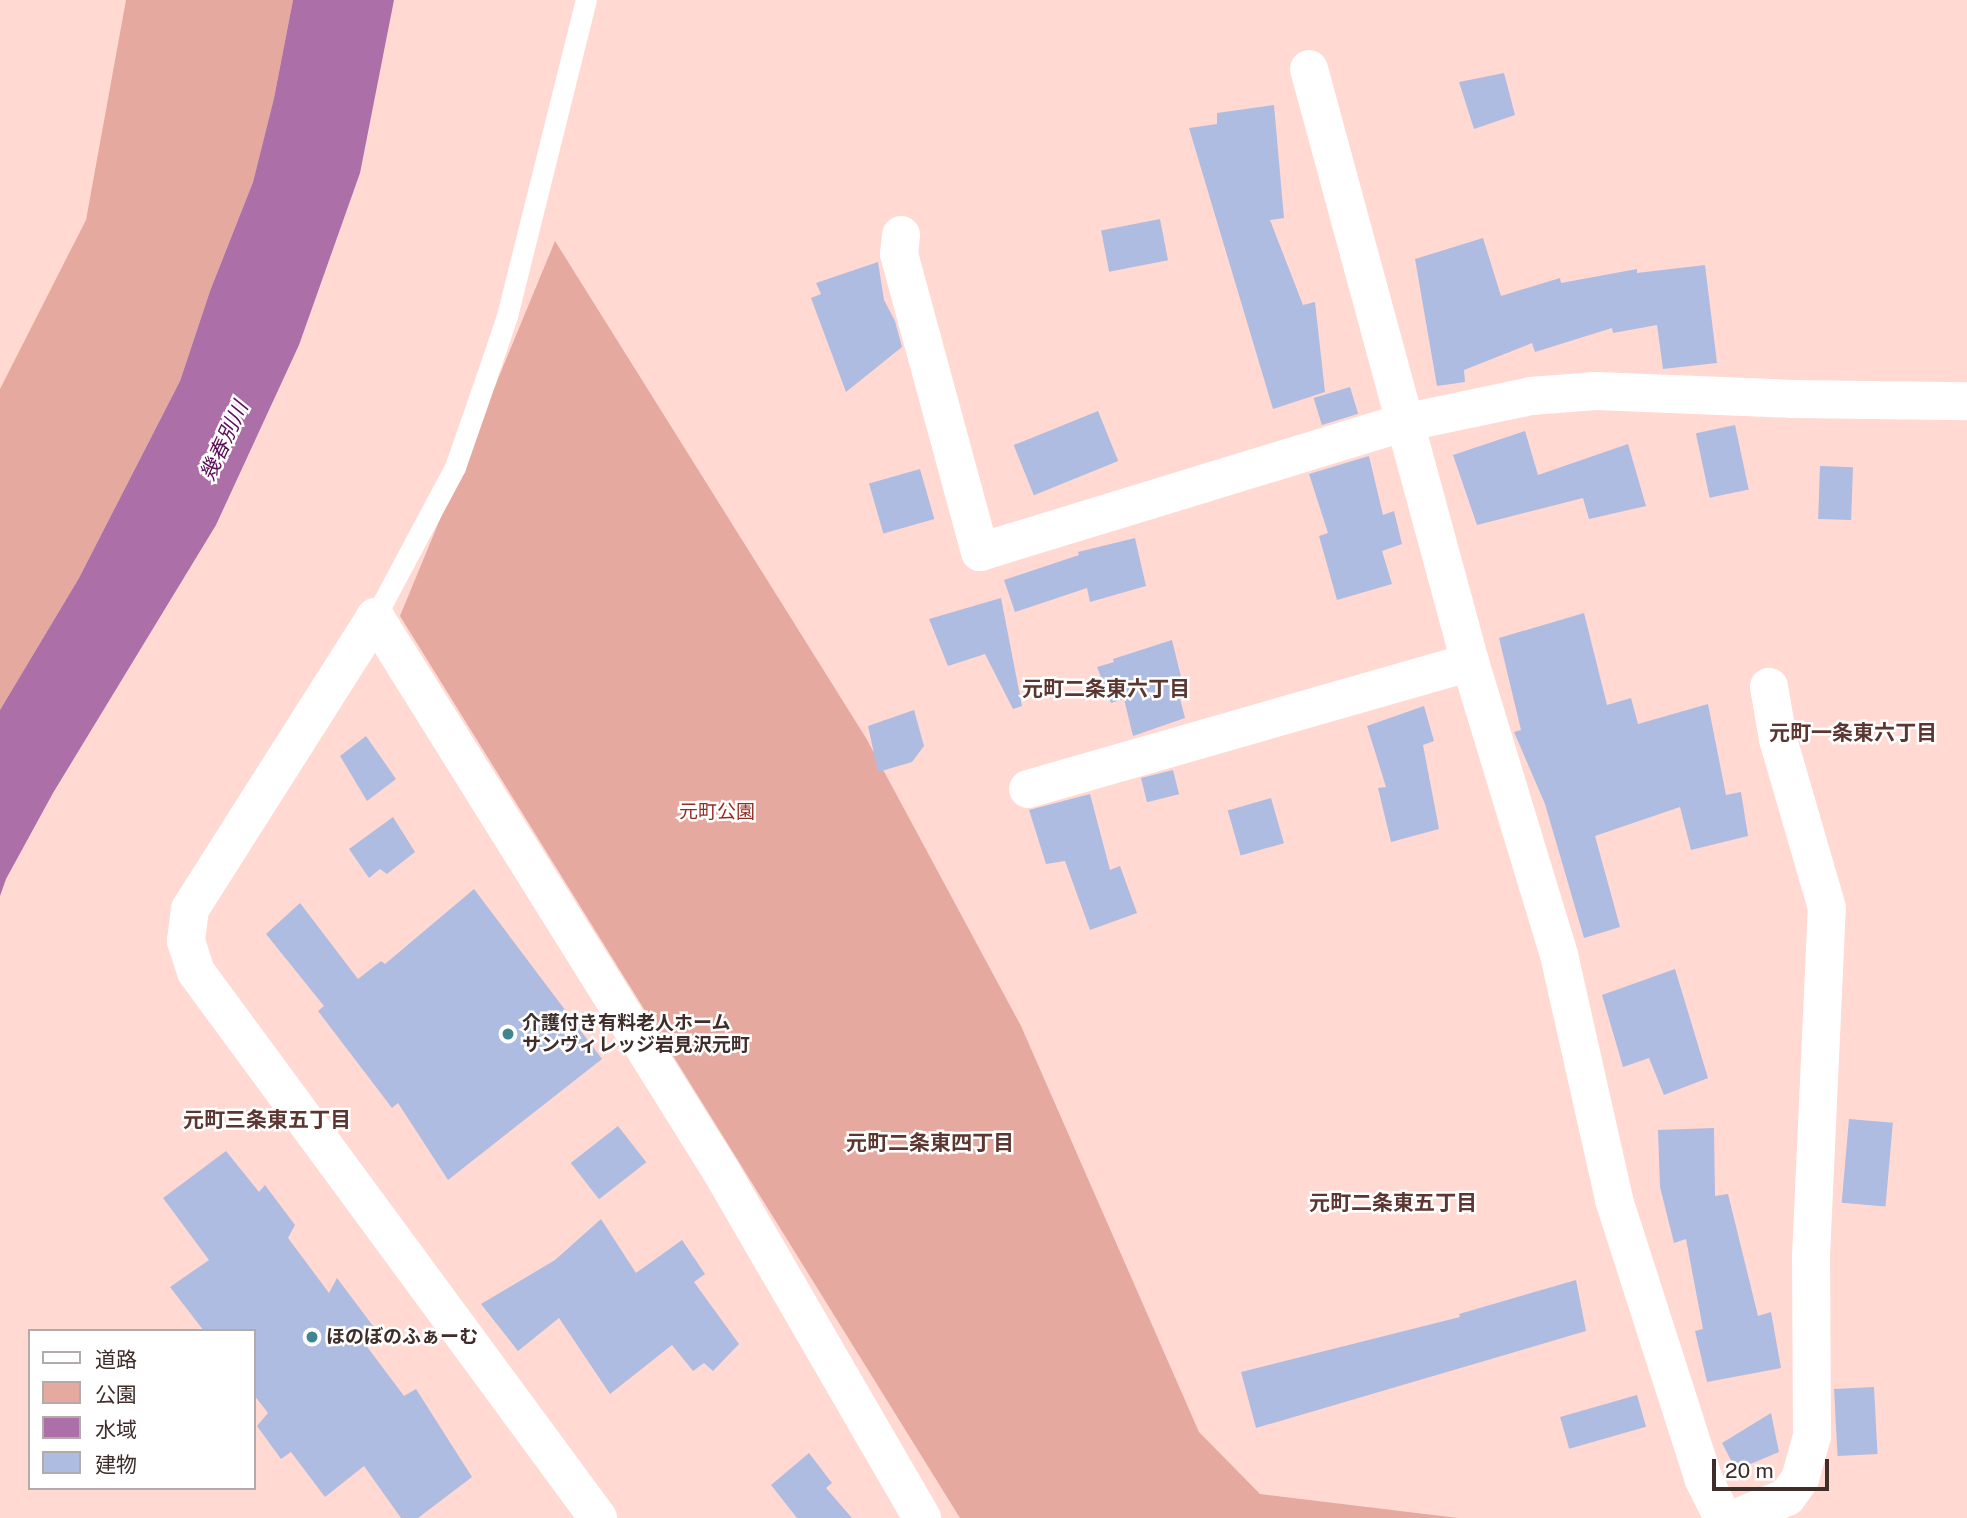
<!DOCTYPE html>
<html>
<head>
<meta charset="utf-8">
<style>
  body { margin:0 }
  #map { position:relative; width:1967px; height:1518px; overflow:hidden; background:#ffd9d2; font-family:"Public Sans","Noto Sans JP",sans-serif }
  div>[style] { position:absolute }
  .green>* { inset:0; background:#e5a99f }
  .water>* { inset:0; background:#ad6fa8 }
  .building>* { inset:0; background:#afbce1; transform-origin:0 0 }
  .service>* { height:21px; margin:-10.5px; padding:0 10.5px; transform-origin:10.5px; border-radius:10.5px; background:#fff }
  .minor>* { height:38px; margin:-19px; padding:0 19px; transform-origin:19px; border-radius:19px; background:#fff }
  .dots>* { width:19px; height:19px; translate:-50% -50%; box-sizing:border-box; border:4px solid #fff; border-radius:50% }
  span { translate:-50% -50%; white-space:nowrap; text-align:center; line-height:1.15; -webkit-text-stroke:5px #fff; paint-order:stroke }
  .park-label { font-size:19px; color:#932c21 }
  .poi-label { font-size:19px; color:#3f2d2a; font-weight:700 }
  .left { translate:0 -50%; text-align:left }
  .water-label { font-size:21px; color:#5b0c59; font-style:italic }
  .neighbourhood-label { font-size:21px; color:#5c3731; font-weight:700 }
  .legend { position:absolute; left:28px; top:1329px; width:228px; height:161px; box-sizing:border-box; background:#fff; border:2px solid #b2abaa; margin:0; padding:9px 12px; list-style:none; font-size:21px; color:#3f2d2a }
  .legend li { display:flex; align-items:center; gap:14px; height:35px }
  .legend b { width:35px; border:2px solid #b2abaa }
  .scale { position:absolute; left:1712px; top:1459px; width:117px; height:32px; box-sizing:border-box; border:4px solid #3f2d2a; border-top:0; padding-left:9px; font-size:21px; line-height:24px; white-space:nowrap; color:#3f2d2a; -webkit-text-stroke:5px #fff; paint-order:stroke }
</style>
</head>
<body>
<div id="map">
  <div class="green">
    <div style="clip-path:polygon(126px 0,293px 0,274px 98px,253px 182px,210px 291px,180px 381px,79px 578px,0 710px,0 389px,86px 220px)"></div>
    <div style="clip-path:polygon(555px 241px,866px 738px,1021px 1026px,1199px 1432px,1260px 1494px,1458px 1518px,960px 1518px,400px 616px)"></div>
  </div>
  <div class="water">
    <div style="clip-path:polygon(293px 0,394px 0,360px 173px,299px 345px,216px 525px,53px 793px,6px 879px,0 896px,0 710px,79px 578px,180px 381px,210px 291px,253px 182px,274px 98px)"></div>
  </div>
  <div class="building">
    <div style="clip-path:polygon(1504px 73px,1515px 115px,1474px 129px,1459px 82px)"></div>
    <div style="clip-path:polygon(1274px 105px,1284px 218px,1270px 220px,1303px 305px,1315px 302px,1325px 392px,1273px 409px,1189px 128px,1217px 124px,1217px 113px)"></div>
    <div style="left:1160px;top:219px;width:42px;height:60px;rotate:79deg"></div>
    <div style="clip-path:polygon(1483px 238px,1501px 296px,1560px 278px,1561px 283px,1637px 269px,1637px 273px,1705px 265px,1717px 363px,1663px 369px,1657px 325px,1613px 333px,1612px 328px,1535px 352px,1532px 343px,1464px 370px,1465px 382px,1437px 386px,1415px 259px)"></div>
    <div style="clip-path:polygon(878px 262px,884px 300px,895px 321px,902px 347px,846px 392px,811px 298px,821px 294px,816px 283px)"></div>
    <div style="left:1350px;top:387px;width:28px;height:38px;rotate:73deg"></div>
    <div style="left:1098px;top:411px;width:54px;height:91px;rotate:68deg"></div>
    <div style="left:1735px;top:425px;width:66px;height:40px;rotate:78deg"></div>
    <div style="clip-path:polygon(1525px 431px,1538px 475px,1628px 444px,1646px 506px,1589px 519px,1583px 498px,1477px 525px,1453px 455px)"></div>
    <div style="clip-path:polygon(1369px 456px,1383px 515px,1394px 511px,1402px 544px,1382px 551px,1392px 584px,1337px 600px,1319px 536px,1328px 533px,1309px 474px)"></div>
    <div style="left:1820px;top:466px;width:33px;height:53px;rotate:2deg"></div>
    <div style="left:920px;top:469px;width:52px;height:53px;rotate:74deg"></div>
    <div style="clip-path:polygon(1135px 538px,1146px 586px,1090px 602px,1087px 588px,1015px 612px,1004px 580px,1079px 555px,1078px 552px)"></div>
    <div style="clip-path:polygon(1001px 598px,1022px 706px,1013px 709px,985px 654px,948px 666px,929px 619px)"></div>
    <div style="clip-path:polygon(1584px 613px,1607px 705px,1631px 698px,1638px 724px,1708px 704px,1726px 795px,1741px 792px,1748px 836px,1691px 850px,1680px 807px,1595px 836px,1620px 927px,1584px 938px,1545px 804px,1514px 732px,1521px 730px,1499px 638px)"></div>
    <div style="clip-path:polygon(1172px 640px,1182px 681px,1176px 683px,1185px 718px,1133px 736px,1124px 699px,1111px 703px,1097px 667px,1114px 662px,1113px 659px)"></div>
    <div style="clip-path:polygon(1424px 706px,1434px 741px,1423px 745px,1439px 829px,1391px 842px,1378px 788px,1386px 787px,1367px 726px)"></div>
    <div style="clip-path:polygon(914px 710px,924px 746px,912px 762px,878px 772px,868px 726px)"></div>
    <div style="clip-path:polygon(366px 736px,396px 779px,367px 801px,340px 756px)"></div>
    <div style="left:1173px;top:770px;width:25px;height:33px;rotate:76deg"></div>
    <div style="clip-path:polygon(1090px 794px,1110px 870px,1120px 866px,1137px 913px,1090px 930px,1065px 861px,1046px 864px,1029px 810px)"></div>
    <div style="left:1271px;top:798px;width:47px;height:45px;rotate:74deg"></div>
    <div style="clip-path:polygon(393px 817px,415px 852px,387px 874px,380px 869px,369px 878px,349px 849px)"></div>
    <div style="clip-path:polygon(474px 889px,602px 1059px,448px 1180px,398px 1103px,392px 1108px,318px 1011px,324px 1006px,266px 934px,300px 903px,358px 979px,381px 961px,385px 964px)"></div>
    <div style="clip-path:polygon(1675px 969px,1708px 1078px,1664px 1095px,1649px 1058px,1623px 1067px,1602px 995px)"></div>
    <div style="left:1849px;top:1119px;width:44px;height:84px;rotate:5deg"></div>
    <div style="left:618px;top:1126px;width:46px;height:60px;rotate:52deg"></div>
    <div style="clip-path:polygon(1714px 1128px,1715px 1196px,1728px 1194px,1758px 1316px,1771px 1312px,1781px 1368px,1707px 1382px,1695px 1331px,1703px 1329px,1686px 1239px,1674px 1243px,1660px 1187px,1658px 1130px)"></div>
    <div style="clip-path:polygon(226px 1151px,259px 1192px,265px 1185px,295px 1225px,288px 1238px,329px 1293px,337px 1278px,376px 1330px,365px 1344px,404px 1396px,416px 1389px,472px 1477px,418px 1518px,401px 1518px,364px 1466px,325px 1497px,291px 1452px,281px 1459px,257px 1426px,268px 1413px,254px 1395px,254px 1331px,204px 1331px,170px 1287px,209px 1260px,163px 1198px)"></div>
    <div style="clip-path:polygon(601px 1219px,636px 1273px,682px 1240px,705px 1274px,694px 1282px,739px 1344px,713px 1371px,704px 1363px,693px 1371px,672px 1345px,610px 1394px,559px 1318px,518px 1351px,481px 1304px,555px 1260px)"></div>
    <div style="clip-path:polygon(1576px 1280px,1586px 1331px,1256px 1428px,1241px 1372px,1460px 1317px,1459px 1314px)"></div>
    <div style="left:1874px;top:1387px;width:67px;height:40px;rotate:87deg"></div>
    <div style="left:1637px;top:1395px;width:33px;height:80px;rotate:74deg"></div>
    <div style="clip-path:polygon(1771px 1413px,1779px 1452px,1736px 1470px,1722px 1443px)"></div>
    <div style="clip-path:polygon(809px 1453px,832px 1483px,826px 1488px,852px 1518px,797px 1518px,771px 1485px)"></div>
  </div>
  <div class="service">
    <div style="left:375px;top:617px;width:170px;rotate:-61.9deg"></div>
    <div style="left:455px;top:467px;width:94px;rotate:-70.8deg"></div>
    <div style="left:486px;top:378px;width:65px;rotate:-71.3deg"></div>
    <div style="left:507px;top:316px;width:326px;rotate:-76deg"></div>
  </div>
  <div class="minor">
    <div style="left:1309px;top:69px;width:614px;rotate:74.81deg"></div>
    <div style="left:1470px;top:662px;width:306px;rotate:73.1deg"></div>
    <div style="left:1559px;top:955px;width:251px;rotate:77.3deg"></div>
    <div style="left:1614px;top:1200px;width:292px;rotate:72.2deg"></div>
    <div style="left:1703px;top:1478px;width:45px;rotate:63.4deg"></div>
    <div style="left:901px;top:235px;width:19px;rotate:96deg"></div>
    <div style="left:899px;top:254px;width:309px;rotate:74.8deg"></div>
    <div style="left:980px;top:552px;width:442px;rotate:-17deg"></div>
    <div style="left:1403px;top:423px;width:131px;rotate:-11.9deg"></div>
    <div style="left:1531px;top:396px;width:65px;rotate:-4.4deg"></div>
    <div style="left:1596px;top:391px;width:196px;rotate:2.3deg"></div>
    <div style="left:1792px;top:399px;width:175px;rotate:0.7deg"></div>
    <div style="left:1028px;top:789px;width:460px;rotate:-16deg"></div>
    <div style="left:598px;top:1518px;width:678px;rotate:-126.36deg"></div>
    <div style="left:196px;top:972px;width:33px;rotate:-108deg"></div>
    <div style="left:186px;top:941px;width:32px;rotate:-83deg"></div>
    <div style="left:190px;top:909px;width:346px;rotate:-57.6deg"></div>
    <div style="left:375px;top:617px;width:653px;rotate:58.01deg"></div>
    <div style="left:721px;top:1171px;width:401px;rotate:59.9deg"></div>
    <div style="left:1736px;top:1518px;width:55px;rotate:-22.4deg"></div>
    <div style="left:1787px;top:1497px;width:22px;rotate:-54deg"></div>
    <div style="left:1800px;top:1479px;width:45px;rotate:-74.4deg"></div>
    <div style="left:1812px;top:1436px;width:179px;rotate:-90.3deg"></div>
    <div style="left:1811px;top:1257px;width:349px;rotate:-87.4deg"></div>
    <div style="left:1827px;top:908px;width:176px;rotate:-106.2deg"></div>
    <div style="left:1778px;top:739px;width:53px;rotate:-99.8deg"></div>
  </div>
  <div class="dots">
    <div style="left:508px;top:1034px;background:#408691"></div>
    <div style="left:312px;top:1337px;background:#408691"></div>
  </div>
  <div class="park-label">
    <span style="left:717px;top:812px">元町公園</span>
  </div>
  <div class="poi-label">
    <span class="left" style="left:522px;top:1034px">介護付き有料老人ホーム<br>サンヴィレッジ岩見沢元町</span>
    <span class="left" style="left:326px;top:1337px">ほのぼのふぁーむ</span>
  </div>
  <div class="water-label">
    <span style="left:224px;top:441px;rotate:-65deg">幾春別川</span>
  </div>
  <div class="neighbourhood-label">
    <span style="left:1106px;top:689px">元町二条東六丁目</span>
    <span style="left:1853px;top:733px">元町一条東六丁目</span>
    <span style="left:267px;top:1120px">元町三条東五丁目</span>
    <span style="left:930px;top:1143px">元町二条東四丁目</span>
    <span style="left:1393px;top:1203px">元町二条東五丁目</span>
  </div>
  <ul class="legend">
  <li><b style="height:9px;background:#fff"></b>道路</li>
  <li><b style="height:19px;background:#e5a99f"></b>公園</li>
  <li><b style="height:19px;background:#ad6fa8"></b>水域</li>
  <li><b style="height:19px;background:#afbce1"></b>建物</li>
  </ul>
  <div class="scale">20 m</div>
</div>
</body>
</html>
